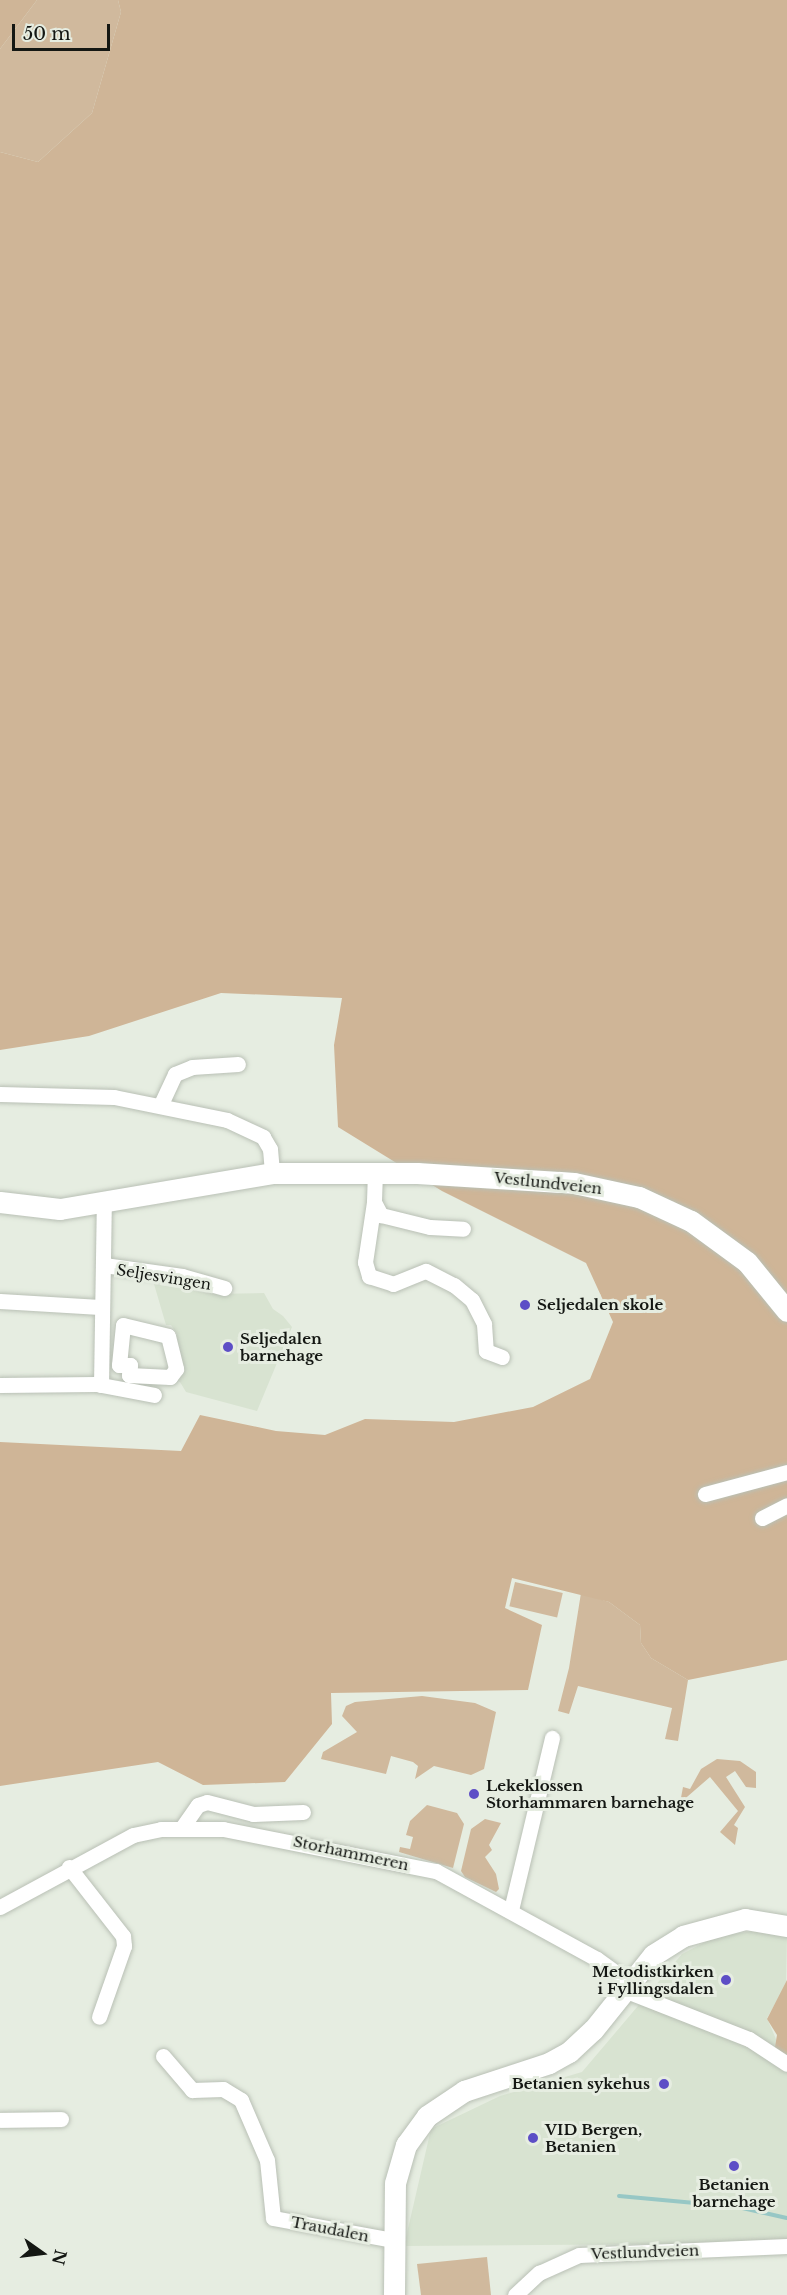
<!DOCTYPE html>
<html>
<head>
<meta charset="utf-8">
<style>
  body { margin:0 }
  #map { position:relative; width:787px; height:2295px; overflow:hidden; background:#e6ede1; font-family:"Libre Baskerville",serif }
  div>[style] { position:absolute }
  .built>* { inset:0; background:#d8e3d1 }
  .green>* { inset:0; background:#d0b99d; transform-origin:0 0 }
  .forest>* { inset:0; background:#cfb597 }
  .stream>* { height:4px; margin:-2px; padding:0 2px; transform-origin:2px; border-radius:2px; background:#97c7c5 }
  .roads { filter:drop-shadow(0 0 2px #b9c0b5) drop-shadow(0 0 2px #b9c0b5) }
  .minor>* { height:15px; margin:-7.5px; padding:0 7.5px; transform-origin:7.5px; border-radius:7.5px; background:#fff }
  .secondary>* { height:21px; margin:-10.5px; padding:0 10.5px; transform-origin:10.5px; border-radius:10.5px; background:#fff }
  .dots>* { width:16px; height:16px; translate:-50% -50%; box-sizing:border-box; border:3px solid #e6ede1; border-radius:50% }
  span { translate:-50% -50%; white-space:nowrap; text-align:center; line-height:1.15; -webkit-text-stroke:6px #e6ede1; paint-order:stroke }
  .street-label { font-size:15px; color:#141713 }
  .poi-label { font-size:15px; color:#141713; font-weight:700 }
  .left { translate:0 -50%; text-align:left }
  .right { translate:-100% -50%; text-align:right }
  .north { position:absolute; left:12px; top:2223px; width:60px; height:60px; -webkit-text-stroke:4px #e6ede1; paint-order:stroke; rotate:104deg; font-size:16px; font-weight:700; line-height:24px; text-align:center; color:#141713 }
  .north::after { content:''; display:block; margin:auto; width:21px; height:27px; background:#141713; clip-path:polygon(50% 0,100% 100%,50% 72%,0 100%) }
  .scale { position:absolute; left:12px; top:24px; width:98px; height:27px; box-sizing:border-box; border:3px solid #141713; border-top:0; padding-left:8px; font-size:18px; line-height:21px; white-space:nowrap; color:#141713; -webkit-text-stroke:4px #e6ede1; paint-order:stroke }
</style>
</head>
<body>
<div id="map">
  <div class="built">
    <div style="clip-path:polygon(154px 1284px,212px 1294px,264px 1293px,273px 1309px,283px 1316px,292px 1327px,257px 1411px,186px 1392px,180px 1382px,170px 1378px,177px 1334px,171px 1325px,166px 1325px)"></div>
    <div style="clip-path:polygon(762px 1930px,787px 1934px,786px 1985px,767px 2018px,787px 2065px,787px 2243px,404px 2246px,431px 2129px,500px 2096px,582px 2072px,682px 1954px,717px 1936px)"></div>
  </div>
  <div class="green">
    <div style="clip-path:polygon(37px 0,118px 0,121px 12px,92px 113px,38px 162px,0 152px,0 49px)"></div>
    <div style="left:515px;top:1582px;width:49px;height:25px;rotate:13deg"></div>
    <div style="clip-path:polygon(581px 1593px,609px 1602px,640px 1625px,641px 1643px,651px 1658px,688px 1680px,678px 1741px,665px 1739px,672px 1708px,578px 1686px,569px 1714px,558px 1711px,569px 1668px)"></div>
    <div style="clip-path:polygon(422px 1696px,475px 1703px,496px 1712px,484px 1769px,471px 1775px,434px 1766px,415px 1779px,418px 1766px,413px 1762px,391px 1756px,386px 1774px,321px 1759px,323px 1752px,357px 1732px,342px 1716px,346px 1706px,355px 1702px)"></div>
    <div style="clip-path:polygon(717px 1759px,740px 1761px,756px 1772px,756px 1788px,746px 1787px,735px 1771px,726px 1777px,745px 1807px,734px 1825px,738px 1828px,735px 1845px,720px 1832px,738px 1811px,710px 1777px,680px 1803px,683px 1787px,690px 1789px,701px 1769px)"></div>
    <div style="clip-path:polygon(427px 1805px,457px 1813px,464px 1824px,453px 1868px,399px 1852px,400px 1847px,410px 1849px,413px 1837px,406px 1835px,410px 1821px)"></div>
    <div style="clip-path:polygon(485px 1819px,501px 1823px,489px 1845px,492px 1850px,485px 1857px,496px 1874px,499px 1889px,496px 1892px,465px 1877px,461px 1871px,471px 1829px)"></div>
    <div style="clip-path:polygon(487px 2257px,491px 2295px,421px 2295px,417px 2264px)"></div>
  </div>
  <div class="forest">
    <div style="clip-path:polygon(0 0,37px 0,0 49px)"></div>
    <div style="clip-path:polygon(118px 0,787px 0,787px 1660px,688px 1680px,651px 1658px,641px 1643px,640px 1625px,609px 1602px,512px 1578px,505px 1608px,542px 1625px,528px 1690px,331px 1693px,332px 1724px,285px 1782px,203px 1785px,158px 1762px,0 1786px,0 1442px,181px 1451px,200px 1415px,276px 1431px,325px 1435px,365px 1419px,454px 1422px,533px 1407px,590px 1379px,613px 1322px,586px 1263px,442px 1191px,338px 1127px,334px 1045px,342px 998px,221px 993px,89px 1036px,0 1050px,0 152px,38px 162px,92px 113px,121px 12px)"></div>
    <div style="clip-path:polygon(787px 1980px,787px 2065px,773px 2059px,777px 2035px,767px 2019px)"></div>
  </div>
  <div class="stream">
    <div style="left:619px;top:2196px;width:120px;rotate:5.3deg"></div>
    <div style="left:738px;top:2207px;width:50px;rotate:12.7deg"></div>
  </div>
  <div class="roads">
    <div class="minor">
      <div style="left:0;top:1094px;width:114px;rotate:1.5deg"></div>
      <div style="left:114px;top:1097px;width:115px;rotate:11.5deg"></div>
      <div style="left:227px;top:1120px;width:40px;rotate:25deg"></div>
      <div style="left:263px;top:1137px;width:14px;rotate:60deg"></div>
      <div style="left:270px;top:1149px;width:24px;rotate:85deg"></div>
      <div style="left:161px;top:1104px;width:33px;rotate:-65deg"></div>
      <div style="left:175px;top:1074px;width:18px;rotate:-22deg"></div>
      <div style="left:192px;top:1067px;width:46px;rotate:-3.7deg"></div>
      <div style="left:375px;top:1172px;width:30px;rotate:92deg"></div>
      <div style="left:374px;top:1202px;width:15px;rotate:62deg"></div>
      <div style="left:381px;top:1215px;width:50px;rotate:13.8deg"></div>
      <div style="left:430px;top:1227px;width:33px;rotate:3deg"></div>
      <div style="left:374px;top:1202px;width:61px;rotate:98.5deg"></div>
      <div style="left:365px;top:1262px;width:15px;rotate:74deg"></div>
      <div style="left:369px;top:1276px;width:25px;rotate:18deg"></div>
      <div style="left:393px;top:1284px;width:35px;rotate:-22deg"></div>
      <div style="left:426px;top:1271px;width:31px;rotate:27deg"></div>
      <div style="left:454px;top:1285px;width:23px;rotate:40deg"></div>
      <div style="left:472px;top:1300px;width:27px;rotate:63deg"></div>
      <div style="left:484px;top:1324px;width:27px;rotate:86deg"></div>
      <div style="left:486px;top:1351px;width:17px;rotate:21deg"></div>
      <div style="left:104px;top:1265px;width:79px;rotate:8deg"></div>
      <div style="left:182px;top:1276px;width:44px;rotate:15.9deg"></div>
      <div style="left:0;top:1301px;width:100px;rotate:3.4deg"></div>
      <div style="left:123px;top:1325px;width:46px;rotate:13.7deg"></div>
      <div style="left:168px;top:1336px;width:34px;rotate:76deg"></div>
      <div style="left:176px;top:1369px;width:10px;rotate:127deg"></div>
      <div style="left:170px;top:1377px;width:41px;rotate:-177.2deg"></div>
      <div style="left:129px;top:1375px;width:10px;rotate:-84deg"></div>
      <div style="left:130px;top:1365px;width:11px;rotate:180deg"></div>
      <div style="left:119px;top:1365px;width:40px;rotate:-84.3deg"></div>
      <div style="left:0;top:1385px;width:96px;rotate:-0.6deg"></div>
      <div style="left:96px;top:1384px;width:59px;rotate:10.7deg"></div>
      <div style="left:101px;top:1385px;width:181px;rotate:-89.1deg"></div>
      <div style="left:705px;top:1494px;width:85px;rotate:-15deg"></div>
      <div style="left:762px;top:1518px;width:28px;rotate:-27deg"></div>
      <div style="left:181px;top:1829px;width:29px;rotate:-55deg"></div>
      <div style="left:198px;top:1805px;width:9px;rotate:-18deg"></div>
      <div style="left:207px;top:1802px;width:48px;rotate:14.6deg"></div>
      <div style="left:253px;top:1814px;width:50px;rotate:-2.3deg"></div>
      <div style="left:69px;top:1867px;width:88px;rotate:52deg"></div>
      <div style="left:123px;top:1936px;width:10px;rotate:84deg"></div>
      <div style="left:124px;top:1946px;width:75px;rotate:109.4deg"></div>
      <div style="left:0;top:1907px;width:151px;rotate:-28.4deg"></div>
      <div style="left:133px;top:1835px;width:29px;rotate:-12deg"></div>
      <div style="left:161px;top:1829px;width:62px"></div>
      <div style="left:223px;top:1829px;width:217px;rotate:11.2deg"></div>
      <div style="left:436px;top:1871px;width:183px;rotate:28.7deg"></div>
      <div style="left:597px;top:1959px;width:39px;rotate:36deg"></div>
      <div style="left:511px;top:1910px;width:177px;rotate:-76.6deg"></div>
      <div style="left:624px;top:1990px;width:134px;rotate:21.4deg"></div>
      <div style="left:749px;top:2039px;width:45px;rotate:33.3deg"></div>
      <div style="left:163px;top:2056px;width:45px;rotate:49.5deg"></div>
      <div style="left:192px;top:2090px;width:31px;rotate:-2deg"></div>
      <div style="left:223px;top:2089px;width:21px;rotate:31deg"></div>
      <div style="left:241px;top:2100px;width:65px;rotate:66.6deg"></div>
      <div style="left:267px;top:2160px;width:58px;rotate:84.1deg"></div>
      <div style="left:273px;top:2218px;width:122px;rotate:10.4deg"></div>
      <div style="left:0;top:2120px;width:61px;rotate:-0.9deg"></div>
      <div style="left:515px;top:2295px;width:33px;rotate:-43deg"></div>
      <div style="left:539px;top:2273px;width:44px;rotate:-24.2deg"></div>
      <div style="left:579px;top:2255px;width:208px;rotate:-2.5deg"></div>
    </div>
    <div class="secondary">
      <div style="left:0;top:1202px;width:60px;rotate:6.7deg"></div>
      <div style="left:60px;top:1209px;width:215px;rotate:-9.6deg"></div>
      <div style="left:272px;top:1173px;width:145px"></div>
      <div style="left:417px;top:1173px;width:157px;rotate:3.6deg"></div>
      <div style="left:574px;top:1183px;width:66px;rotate:12.2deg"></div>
      <div style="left:639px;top:1197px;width:57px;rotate:24.8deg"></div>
      <div style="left:691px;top:1221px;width:69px;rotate:36.2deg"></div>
      <div style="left:747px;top:1262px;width:63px;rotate:50.8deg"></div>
      <div style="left:394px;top:2295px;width:112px;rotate:-89.5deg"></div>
      <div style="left:395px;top:2183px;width:40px;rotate:-74deg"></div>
      <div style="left:406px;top:2145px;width:36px;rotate:-54deg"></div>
      <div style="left:427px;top:2116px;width:45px;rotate:-34deg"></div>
      <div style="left:464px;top:2091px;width:89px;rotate:-18.2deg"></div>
      <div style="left:549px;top:2063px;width:23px;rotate:-29deg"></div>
      <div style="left:569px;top:2052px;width:33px;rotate:-43deg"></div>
      <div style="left:593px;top:2030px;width:96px;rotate:-51.3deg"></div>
      <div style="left:653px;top:1955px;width:36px;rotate:-32deg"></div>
      <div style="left:683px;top:1936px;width:64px;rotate:-15.3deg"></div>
      <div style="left:745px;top:1919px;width:43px;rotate:9.5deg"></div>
    </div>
  </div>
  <div class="dots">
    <div style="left:525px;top:1305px;background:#5d4ec6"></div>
    <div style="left:228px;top:1347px;background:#5d4ec6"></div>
    <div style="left:474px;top:1794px;background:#5d4ec6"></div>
    <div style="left:726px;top:1980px;background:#5d4ec6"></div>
    <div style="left:664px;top:2084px;background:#5d4ec6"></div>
    <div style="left:533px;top:2138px;background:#5d4ec6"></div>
    <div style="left:734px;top:2166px;background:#5d4ec6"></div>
  </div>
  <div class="street-label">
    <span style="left:548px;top:1183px;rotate:6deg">Vestlundveien</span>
    <span style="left:164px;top:1277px;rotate:9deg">Seljesvingen</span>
    <span style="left:351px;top:1853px;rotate:12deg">Storhammeren</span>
    <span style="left:330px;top:2229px;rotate:11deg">Traudalen</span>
    <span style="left:645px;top:2252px;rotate:-2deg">Vestlundveien</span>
  </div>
  <div class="poi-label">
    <span class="left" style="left:537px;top:1305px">Seljedalen skole</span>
    <span class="left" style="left:240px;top:1347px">Seljedalen<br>barnehage</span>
    <span class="left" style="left:486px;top:1794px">Lekeklossen<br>Storhammaren barnehage</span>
    <span class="right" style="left:714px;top:1980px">Metodistkirken<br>i Fyllingsdalen</span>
    <span class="right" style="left:650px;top:2084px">Betanien sykehus</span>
    <span class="left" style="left:545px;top:2138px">VID Bergen,<br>Betanien</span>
    <span style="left:734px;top:2193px">Betanien<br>barnehage</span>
  </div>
  <div class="north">N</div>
  <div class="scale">50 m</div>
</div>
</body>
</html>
